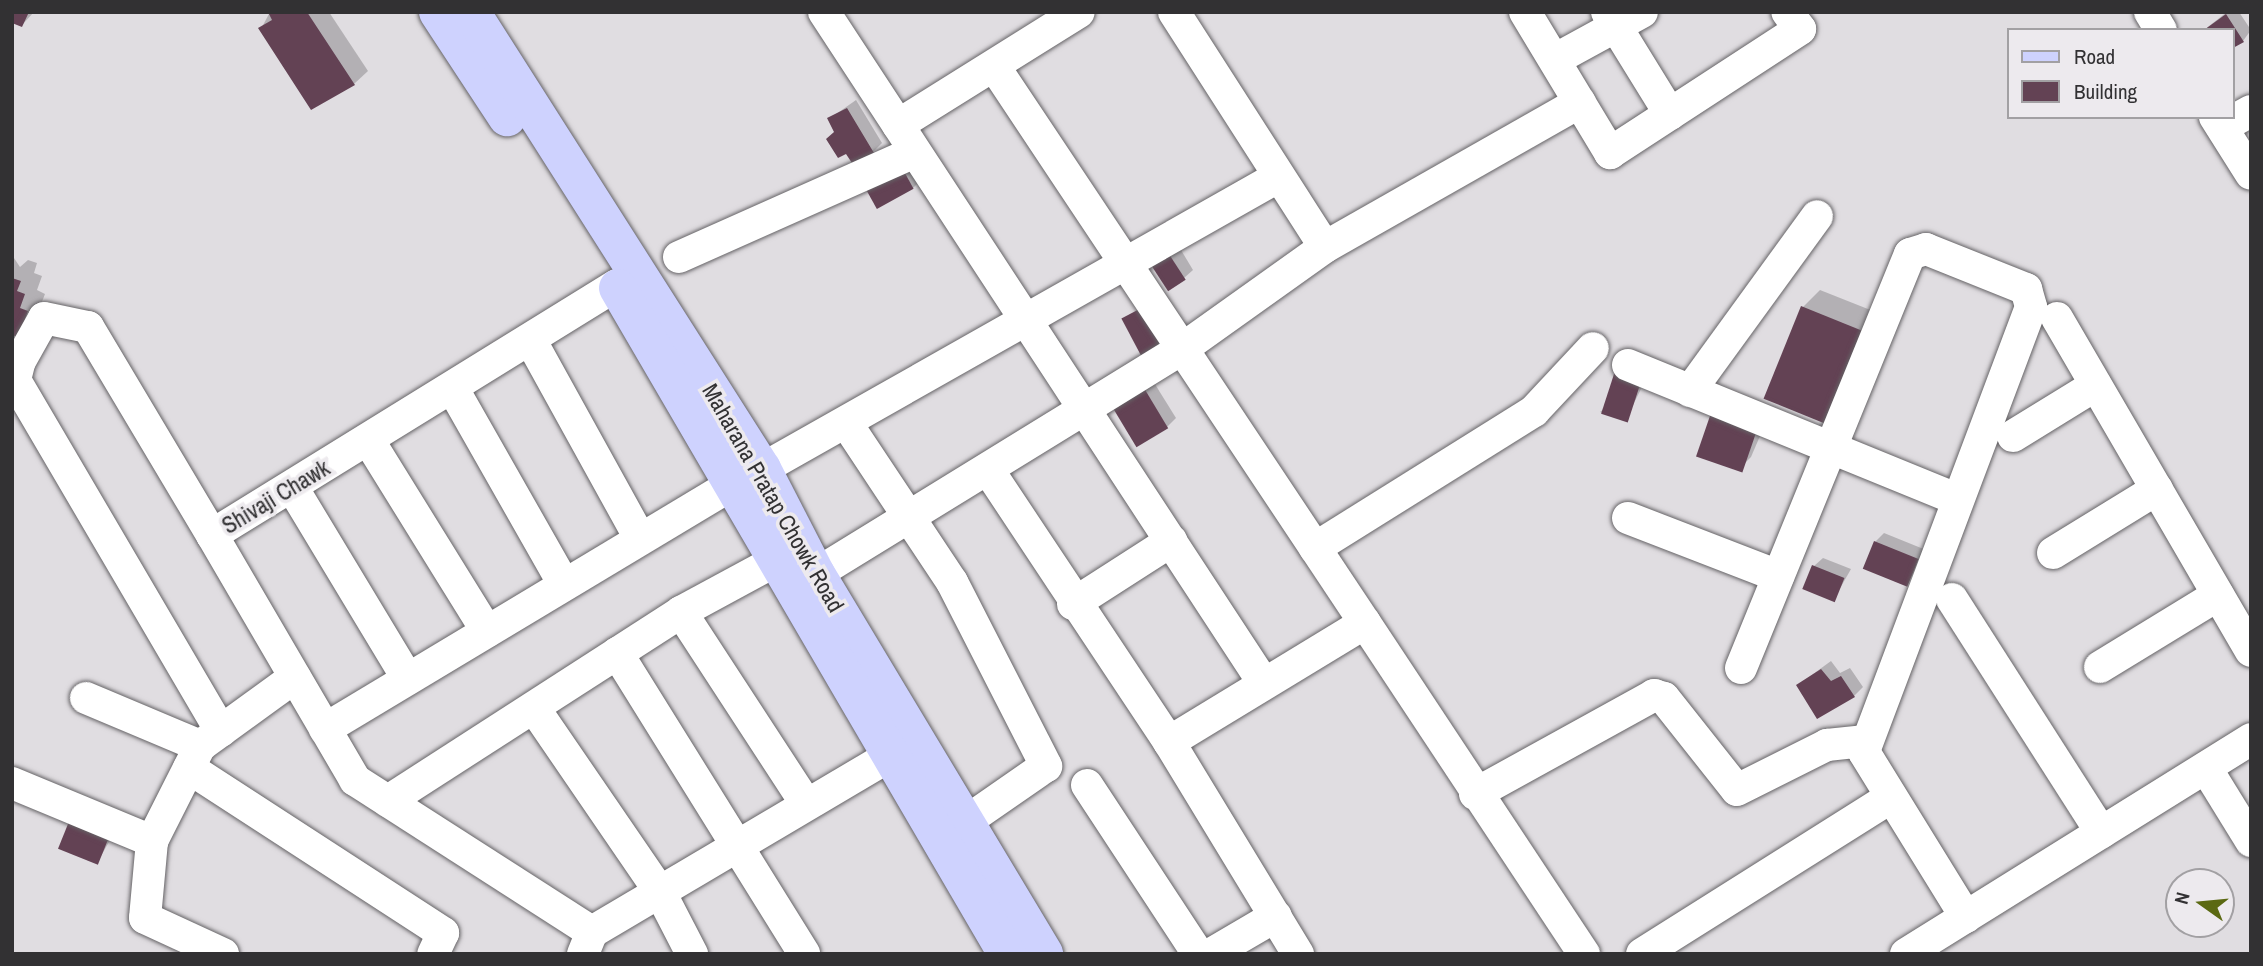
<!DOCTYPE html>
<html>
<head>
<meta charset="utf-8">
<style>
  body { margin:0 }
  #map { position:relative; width:2263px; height:966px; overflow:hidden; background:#e0dde1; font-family:"Archivo Narrow",sans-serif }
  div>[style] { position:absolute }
  .shadow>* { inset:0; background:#0003 }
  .building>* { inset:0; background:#634254; transform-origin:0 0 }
  .roads { filter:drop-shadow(0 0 2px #656366) drop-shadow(0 0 2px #656366) }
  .minor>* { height:32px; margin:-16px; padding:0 16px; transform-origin:16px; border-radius:16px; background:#fff }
  .major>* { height:38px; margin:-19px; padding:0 19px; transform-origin:19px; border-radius:19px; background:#ced2fe }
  span { translate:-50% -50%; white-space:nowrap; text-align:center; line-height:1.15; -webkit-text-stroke:7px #edeaee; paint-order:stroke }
  .street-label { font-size:23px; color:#323133 }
  .frame { position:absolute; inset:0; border:14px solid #323133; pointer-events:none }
  .legend { position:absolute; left:2007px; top:28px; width:228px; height:91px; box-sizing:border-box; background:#edeaee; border:2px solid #a2a0a3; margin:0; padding:9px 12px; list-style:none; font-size:21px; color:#323133 }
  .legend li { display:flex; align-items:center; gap:14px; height:35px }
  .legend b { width:35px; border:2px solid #a2a0a3 }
  .north { position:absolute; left:2165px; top:868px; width:70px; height:70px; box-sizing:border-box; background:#edeaee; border:2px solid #a2a0a3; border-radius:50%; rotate:285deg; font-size:19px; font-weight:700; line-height:28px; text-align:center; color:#323133 }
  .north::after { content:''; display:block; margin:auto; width:24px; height:32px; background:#5b6912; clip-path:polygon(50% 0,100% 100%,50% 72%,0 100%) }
</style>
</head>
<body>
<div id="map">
  <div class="shadow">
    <div style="clip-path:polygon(12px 12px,34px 12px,22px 25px)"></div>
    <div style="clip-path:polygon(270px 12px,329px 12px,368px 71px,354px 84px,261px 29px)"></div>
    <div style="clip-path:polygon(2227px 12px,2239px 12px,2251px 30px,2243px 41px,2233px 30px,2204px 30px)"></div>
    <div style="clip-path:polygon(856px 100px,882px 143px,873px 152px,829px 119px)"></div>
    <div style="clip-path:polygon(911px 158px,922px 179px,913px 188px,869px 189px)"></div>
    <div style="clip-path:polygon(1175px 240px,1193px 270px,1184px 278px,1149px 259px)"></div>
    <div style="clip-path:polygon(12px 255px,20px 267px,28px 260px,37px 263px,34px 273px,42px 276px,37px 290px,45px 294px,36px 317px,12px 339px)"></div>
    <div style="clip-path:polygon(1820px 290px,1878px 313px,1840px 402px,1822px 420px,1803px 307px)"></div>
    <div style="clip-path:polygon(1650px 371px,1625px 421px,1600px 412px)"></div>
    <div style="clip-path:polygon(1153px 381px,1176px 418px,1167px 427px,1117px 410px)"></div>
    <div style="clip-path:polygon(1769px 415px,1751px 457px,1738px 470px,1697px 455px)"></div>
    <div style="clip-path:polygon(1884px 533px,1926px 550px,1908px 583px,1875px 542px)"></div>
    <div style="clip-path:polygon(1823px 558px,1851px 569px,1834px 599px,1814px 566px)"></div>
    <div style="clip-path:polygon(1831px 661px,1840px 673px,1850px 668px,1863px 687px,1854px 696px,1798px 685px)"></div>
    <div style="clip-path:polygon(118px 826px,97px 863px,62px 848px)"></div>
  </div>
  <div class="building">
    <div style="clip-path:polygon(12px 12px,29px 12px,22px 27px,12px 23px)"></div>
    <div style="clip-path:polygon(268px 12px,307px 12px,355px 85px,311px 110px,258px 28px,272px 20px)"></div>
    <div style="clip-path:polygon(2226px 14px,2244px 42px,2233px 48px,2233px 30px,2204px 30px)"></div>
    <div style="clip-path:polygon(847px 108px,874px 153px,854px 166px,846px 154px,838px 158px,826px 139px,834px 132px,827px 118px)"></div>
    <div style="left:901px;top:166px;width:26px;height:42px;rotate:61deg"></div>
    <div style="left:1165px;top:248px;width:38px;height:21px;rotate:57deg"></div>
    <div style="clip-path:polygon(12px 278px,21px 281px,17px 291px,25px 294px,20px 308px,28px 311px,18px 337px,12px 335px)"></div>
    <div style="left:1147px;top:305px;width:42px;height:29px;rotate:62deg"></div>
    <div style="left:1801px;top:306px;width:66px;height:100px;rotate:22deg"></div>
    <div style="left:1615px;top:371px;width:28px;height:45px;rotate:18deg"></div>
    <div style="left:1144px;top:388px;width:47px;height:37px;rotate:59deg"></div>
    <div style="left:1711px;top:413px;width:49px;height:46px;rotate:19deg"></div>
    <div style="left:1874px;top:541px;width:48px;height:30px;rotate:22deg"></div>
    <div style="left:1812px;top:565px;width:35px;height:26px;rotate:22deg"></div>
    <div style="clip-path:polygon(1821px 669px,1831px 681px,1841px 676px,1855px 697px,1817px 719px,1796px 685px)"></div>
    <div style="left:70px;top:819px;width:43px;height:32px;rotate:22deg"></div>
  </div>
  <div class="roads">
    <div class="minor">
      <div style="left:824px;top:12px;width:801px;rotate:56.77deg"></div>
      <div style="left:1174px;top:12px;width:279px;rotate:57.3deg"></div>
      <div style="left:1525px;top:12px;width:165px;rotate:58.9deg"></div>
      <div style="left:1610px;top:153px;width:227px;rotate:-33.1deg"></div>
      <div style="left:1800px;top:29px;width:21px;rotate:-127deg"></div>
      <div style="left:1607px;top:12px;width:120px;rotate:58.3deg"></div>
      <div style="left:2150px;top:12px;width:21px;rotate:59deg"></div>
      <div style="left:1556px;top:59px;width:98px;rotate:-28.7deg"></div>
      <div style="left:994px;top:66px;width:669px;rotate:56.33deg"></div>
      <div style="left:2215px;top:117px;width:67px;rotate:57.7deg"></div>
      <div style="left:898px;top:125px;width:213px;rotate:-32deg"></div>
      <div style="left:2222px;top:127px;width:33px;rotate:-29deg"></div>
      <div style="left:679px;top:257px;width:258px;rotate:-24deg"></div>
      <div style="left:2057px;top:318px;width:385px;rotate:59.8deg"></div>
      <div style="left:531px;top:341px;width:224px;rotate:61.1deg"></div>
      <div style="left:1628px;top:365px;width:354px;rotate:22.2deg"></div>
      <div style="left:15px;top:380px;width:407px;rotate:59.6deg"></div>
      <div style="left:453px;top:389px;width:224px;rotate:60.4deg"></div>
      <div style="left:1690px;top:391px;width:216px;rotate:-54deg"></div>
      <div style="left:12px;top:392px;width:32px;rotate:-76deg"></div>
      <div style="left:20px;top:361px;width:49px;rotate:-60.8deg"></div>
      <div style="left:44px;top:318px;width:45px;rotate:11.6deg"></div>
      <div style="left:88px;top:327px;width:242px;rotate:59.2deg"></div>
      <div style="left:212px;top:535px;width:475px;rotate:-31.7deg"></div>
      <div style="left:847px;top:424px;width:190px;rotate:56.4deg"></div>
      <div style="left:952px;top:582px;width:207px;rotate:62.9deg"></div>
      <div style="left:1046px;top:766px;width:98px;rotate:145.3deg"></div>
      <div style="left:2013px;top:436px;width:97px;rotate:-31.6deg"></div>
      <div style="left:369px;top:441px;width:224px;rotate:58.2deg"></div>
      <div style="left:762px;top:469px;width:593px;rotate:-29.51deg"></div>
      <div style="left:989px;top:471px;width:325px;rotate:56.4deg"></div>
      <div style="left:292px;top:487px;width:224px;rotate:58.9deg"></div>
      <div style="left:1628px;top:518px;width:161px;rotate:21.1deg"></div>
      <div style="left:212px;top:535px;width:284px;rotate:59.7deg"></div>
      <div style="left:355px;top:780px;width:282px;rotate:32.7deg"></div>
      <div style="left:1315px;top:548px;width:258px;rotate:-32deg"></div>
      <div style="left:1534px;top:411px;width:86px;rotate:-46.9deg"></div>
      <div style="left:2053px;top:553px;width:122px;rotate:-31.6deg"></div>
      <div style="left:816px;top:574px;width:430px;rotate:-31.6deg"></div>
      <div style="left:1182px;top:349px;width:176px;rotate:-35.5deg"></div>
      <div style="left:1325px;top:247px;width:293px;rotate:-29.6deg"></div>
      <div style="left:1952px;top:599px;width:277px;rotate:57.4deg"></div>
      <div style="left:1073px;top:604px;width:117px;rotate:-32.7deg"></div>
      <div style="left:681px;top:612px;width:229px;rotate:56.9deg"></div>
      <div style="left:617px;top:653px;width:354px;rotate:58.1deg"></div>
      <div style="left:2100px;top:667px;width:138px;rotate:-31.4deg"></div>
      <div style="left:1741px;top:668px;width:447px;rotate:-67.8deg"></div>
      <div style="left:1910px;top:254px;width:17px;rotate:-17deg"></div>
      <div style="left:1926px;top:249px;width:108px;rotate:21.8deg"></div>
      <div style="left:2026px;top:289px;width:19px;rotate:74deg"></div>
      <div style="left:2031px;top:307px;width:475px;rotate:110.6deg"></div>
      <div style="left:1864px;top:752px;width:194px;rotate:58.3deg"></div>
      <div style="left:86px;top:698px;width:124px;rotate:22.8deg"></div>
      <div style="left:534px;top:708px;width:223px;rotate:55.6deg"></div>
      <div style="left:660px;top:892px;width:70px;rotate:62.7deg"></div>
      <div style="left:325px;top:729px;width:472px;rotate:-31deg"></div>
      <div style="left:189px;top:768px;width:303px;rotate:33deg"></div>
      <div style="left:443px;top:933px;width:23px;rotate:115deg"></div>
      <div style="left:2206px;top:768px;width:86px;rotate:58.3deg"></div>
      <div style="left:12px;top:783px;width:152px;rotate:22.5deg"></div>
      <div style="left:152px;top:841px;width:106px;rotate:-63.2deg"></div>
      <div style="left:200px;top:746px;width:117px;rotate:-36deg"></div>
      <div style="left:1087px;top:785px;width:202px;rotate:56.7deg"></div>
      <div style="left:1475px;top:794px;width:205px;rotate:-28.9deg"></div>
      <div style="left:1654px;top:695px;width:10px;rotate:17deg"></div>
      <div style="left:1664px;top:698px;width:117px;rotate:51.6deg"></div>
      <div style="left:1737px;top:790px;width:101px;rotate:-26.6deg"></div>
      <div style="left:1827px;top:745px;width:39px;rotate:-6deg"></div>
      <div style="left:388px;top:801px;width:349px;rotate:-32.8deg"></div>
      <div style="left:681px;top:612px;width:109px;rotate:-28.4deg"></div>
      <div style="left:152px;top:841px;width:77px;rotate:95.2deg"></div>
      <div style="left:145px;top:918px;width:86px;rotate:24.8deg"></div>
      <div style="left:583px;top:954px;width:24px;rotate:-68deg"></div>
      <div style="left:592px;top:932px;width:371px;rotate:-30.6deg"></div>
      <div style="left:1211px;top:954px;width:75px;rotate:-30.3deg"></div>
      <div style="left:1298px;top:954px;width:248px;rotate:-121.3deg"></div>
      <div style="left:1169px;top:742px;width:229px;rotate:-31.3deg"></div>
      <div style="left:1365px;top:623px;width:397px;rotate:56.5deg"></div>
      <div style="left:1642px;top:954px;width:293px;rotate:-32.2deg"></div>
      <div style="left:1906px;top:954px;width:407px;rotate:-31.9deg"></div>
    </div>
    <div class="major">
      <div style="left:438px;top:12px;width:126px;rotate:56.7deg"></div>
      <div style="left:471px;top:12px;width:542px;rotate:57.51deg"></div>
      <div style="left:762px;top:469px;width:118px;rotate:62.8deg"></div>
      <div style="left:816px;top:574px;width:443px;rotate:59deg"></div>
      <div style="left:618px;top:288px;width:771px;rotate:59.71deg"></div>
    </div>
  </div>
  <div class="street-label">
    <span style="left:276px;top:497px;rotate:-31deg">Shivaji Chawk</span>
    <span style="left:773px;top:498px;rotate:60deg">Maharana Pratap Chowk Road</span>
  </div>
  <div class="frame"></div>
  <ul class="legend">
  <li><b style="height:9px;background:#ced2fe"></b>Road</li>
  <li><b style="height:19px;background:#634254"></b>Building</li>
  </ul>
  <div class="north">N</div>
</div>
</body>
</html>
